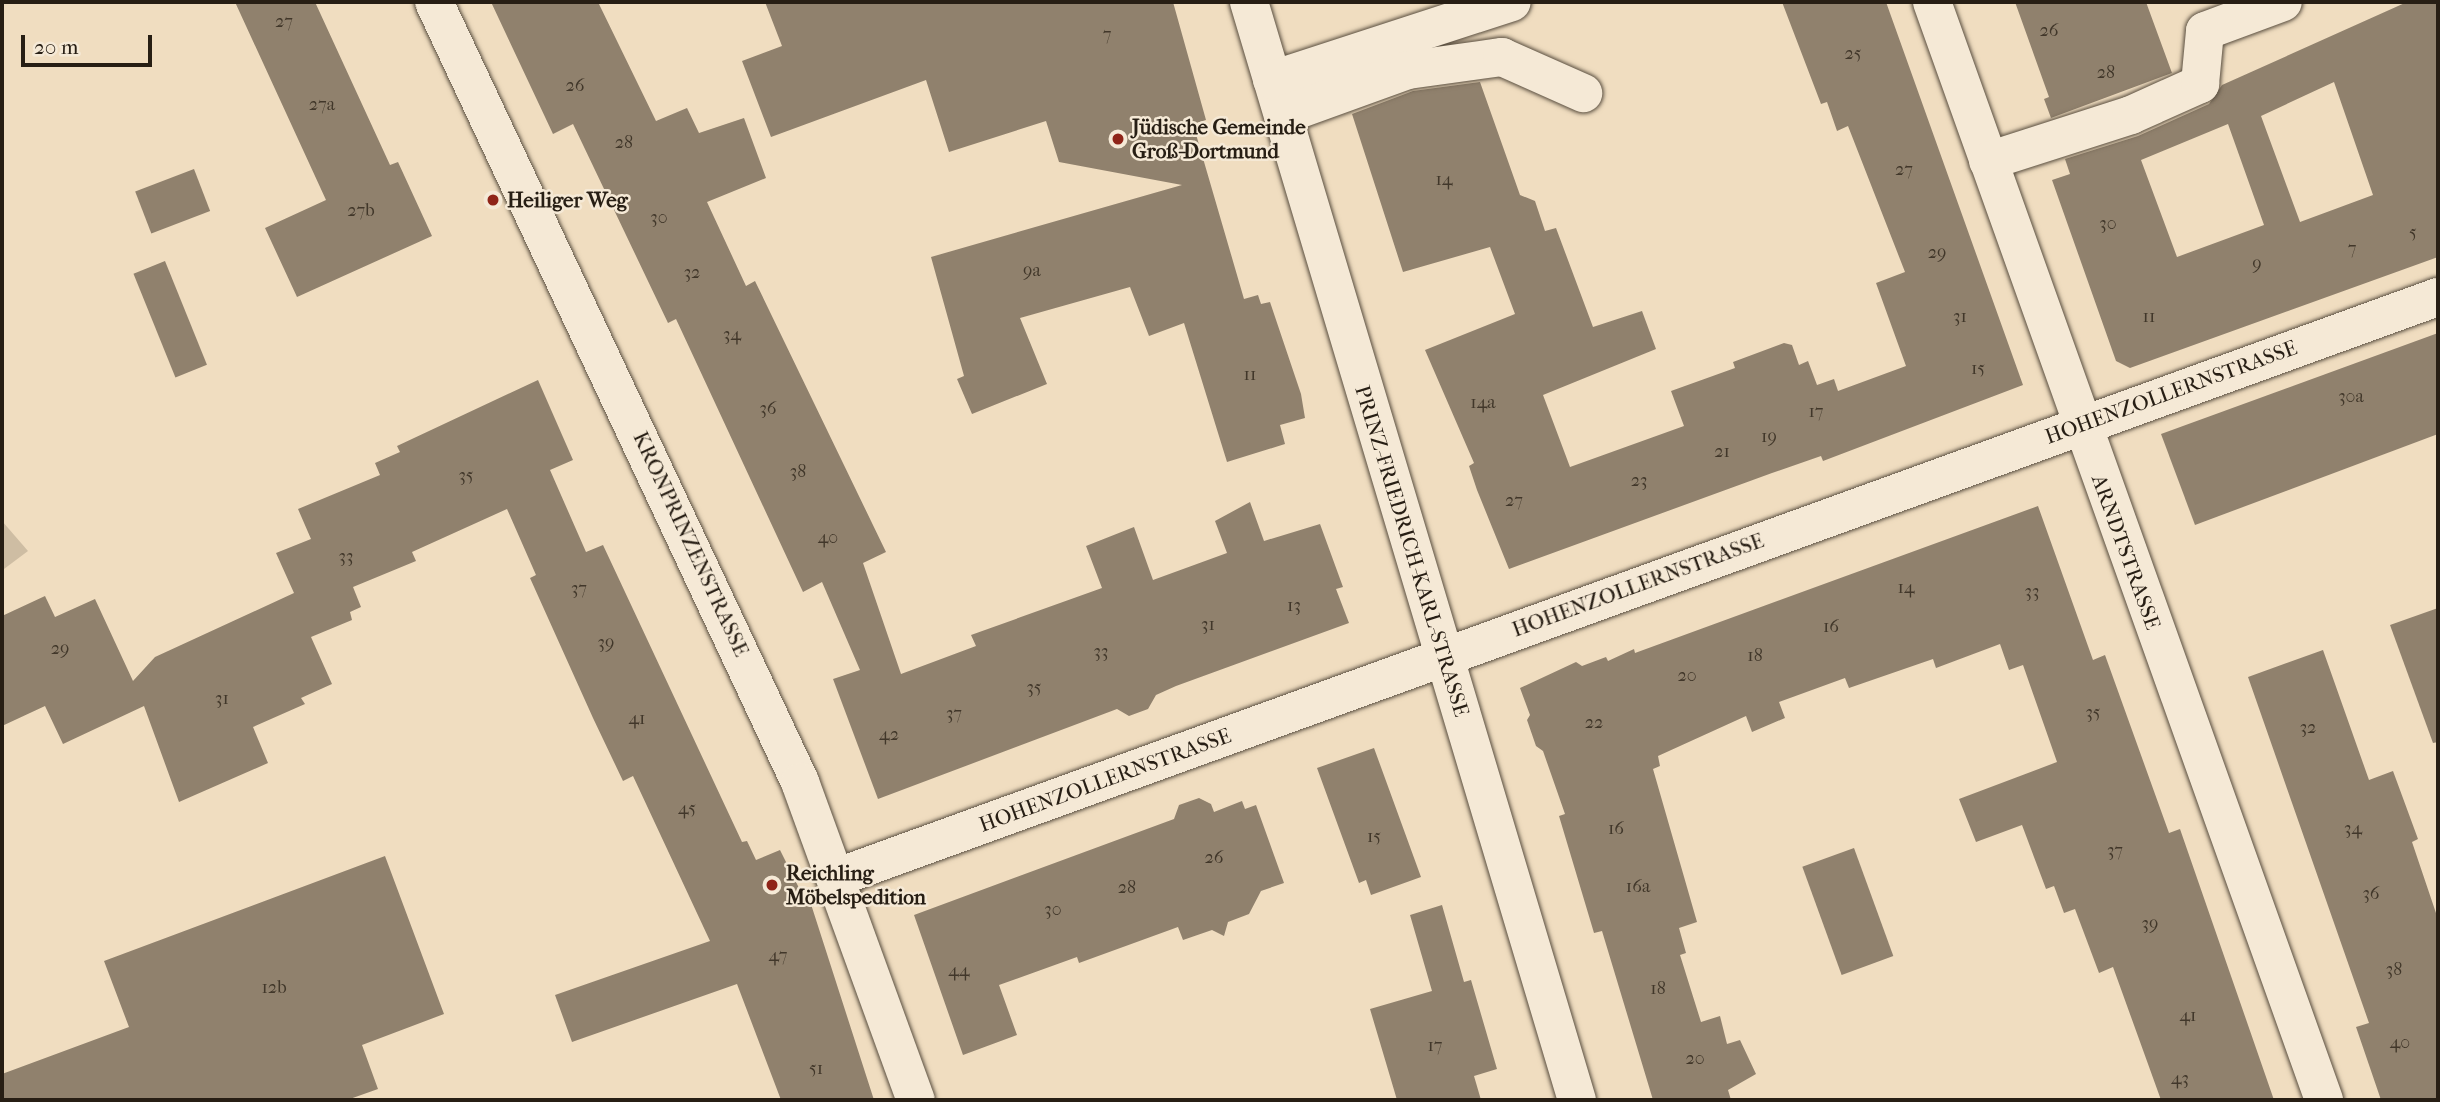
<!DOCTYPE html>
<html>
<head>
<meta charset="utf-8">
<style>
  body { margin:0 }
  #map { position:relative; width:2440px; height:1102px; overflow:hidden; background:#f0ddc0; font-family:"IM FELL French Canon",serif }
  div>[style] { position:absolute }
  .green>* { inset:0; background:#cebda3 }
  .building>* { inset:0; background:#90816d; transform-origin:0 0 }
  .roads { filter:drop-shadow(0 0 2px #594e3f) drop-shadow(0 0 2px #594e3f) }
  .minor>* { height:38px; margin:-19px; padding:0 19px; transform-origin:19px; border-radius:19px; background:#f5e9d6 }
  .dots>* { width:19px; height:19px; translate:-50% -50%; box-sizing:border-box; border:4px solid #f5e9d6; border-radius:50% }
  span { translate:-50% -50%; white-space:nowrap; text-align:center; line-height:1.15; -webkit-text-stroke:5px #f5e9d6; paint-order:stroke }
  .number-label { font-size:18px; color:#41372a }
  .number-label span { -webkit-text-stroke-width:0 }
  .poi-label { font-size:21px; color:#271e14; font-weight:700 }
  .left { translate:0 -50%; text-align:left }
  .street-label { font-size:21px; color:#271e14 }
  .frame { position:absolute; inset:0; border:4px solid #271e14; pointer-events:none }
  .scale { position:absolute; left:21px; top:35px; width:131px; height:32px; box-sizing:border-box; border:4px solid #271e14; border-top:0; padding-left:9px; font-size:21px; line-height:24px; white-space:nowrap; color:#271e14; -webkit-text-stroke:5px #f5e9d6; paint-order:stroke }
</style>
</head>
<body>
<div id="map">
  <div class="green">
    <div style="clip-path:polygon(2px 521px,28px 551px,4px 569px,2px 567px)"></div>
  </div>
  <div class="building">
    <div style="clip-path:polygon(235px 2px,315px 2px,390px 165px,398px 162px,432px 236px,297px 297px,265px 228px,326px 200px)"></div>
    <div style="clip-path:polygon(491px 2px,598px 2px,656px 121px,687px 108px,699px 133px,744px 118px,766px 178px,707px 202px,746px 286px,755px 281px,886px 552px,863px 563px,901px 674px,976px 646px,971px 635px,1102px 588px,1086px 546px,1134px 527px,1153px 580px,1227px 553px,1215px 521px,1250px 502px,1264px 541px,1320px 524px,1343px 587px,1336px 589px,1349px 623px,1176px 686px,1156px 695px,1148px 709px,1129px 716px,1117px 709px,878px 799px,833px 679px,860px 670px,822px 582px,803px 592px,676px 319px,668px 323px,573px 124px,553px 134px)"></div>
    <div style="clip-path:polygon(765px 2px,1173px 2px,1206px 120px,1193px 124px,1244px 299px,1258px 295px,1261px 304px,1270px 302px,1301px 394px,1305px 418px,1280px 425px,1285px 444px,1227px 462px,1184px 323px,1149px 336px,1130px 287px,1020px 318px,1047px 384px,972px 414px,957px 379px,964px 376px,931px 257px,1182px 185px,1059px 162px,1046px 121px,949px 152px,926px 80px,771px 137px,742px 61px,782px 46px)"></div>
    <div style="clip-path:polygon(1782px 2px,1886px 2px,2023px 385px,1823px 461px,1821px 456px,1772px 473px,1509px 569px,1477px 490px,1469px 466px,1474px 463px,1425px 350px,1515px 314px,1490px 247px,1403px 272px,1352px 114px,1413px 91px,1480px 82px,1520px 195px,1535px 201px,1545px 231px,1556px 228px,1593px 327px,1642px 311px,1656px 349px,1543px 395px,1570px 467px,1684px 426px,1671px 391px,1735px 368px,1733px 362px,1784px 343px,1792px 345px,1799px 365px,1808px 361px,1817px 385px,1834px 379px,1838px 391px,1906px 366px,1876px 283px,1905px 272px,1848px 126px,1837px 131px,1827px 102px,1821px 104px)"></div>
    <div style="clip-path:polygon(2015px 2px,2146px 2px,2172px 73px,2051px 118px,2044px 99px,2049px 97px)"></div>
    <div style="clip-path:polygon(evenodd,2407px 2px,2438px 2px,2438px 257px,2130px 368px,2116px 361px,2052px 180px,2070px 174px,2065px 159px,2138px 136px,2209px 104px,2222px 85px,2407px 2px,2334px 82px,2373px 195px,2300px 222px,2261px 116px,2334px 82px,2407px 2px,2228px 124px,2264px 225px,2177px 257px,2141px 160px,2228px 124px)"></div>
    <div style="left:194px;top:169px;width:45px;height:63px;rotate:69deg"></div>
    <div style="left:165px;top:261px;width:112px;height:34px;rotate:68deg"></div>
    <div style="clip-path:polygon(2438px 333px,2438px 434px,2195px 525px,2161px 434px)"></div>
    <div style="clip-path:polygon(538px 380px,573px 460px,550px 470px,586px 552px,603px 545px,742px 842px,747px 841px,756px 860px,780px 850px,805px 900px,809px 898px,874px 1100px,781px 1100px,737px 984px,572px 1042px,555px 995px,710px 941px,633px 776px,623px 781px,593px 718px,530px 578px,536px 575px,507px 509px,412px 552px,416px 561px,353px 587px,361px 607px,350px 612px,352px 620px,311px 637px,332px 684px,301px 698px,305px 704px,253px 727px,268px 763px,179px 802px,144px 706px,63px 744px,45px 706px,2px 726px,2px 616px,45px 596px,55px 617px,95px 599px,133px 681px,155px 657px,294px 593px,276px 553px,311px 539px,298px 509px,380px 475px,375px 463px,400px 452px,397px 446px)"></div>
    <div style="clip-path:polygon(2038px 506px,2093px 660px,2105px 655px,2169px 833px,2180px 829px,2274px 1100px,2161px 1100px,2113px 967px,2099px 973px,2075px 909px,2064px 913px,2054px 886px,2046px 889px,2022px 825px,1976px 842px,1959px 799px,2057px 762px,2023px 665px,2009px 670px,2000px 644px,1936px 668px,1933px 659px,1849px 688px,1845px 678px,1779px 702px,1785px 718px,1752px 732px,1746px 716px,1658px 756px,1660px 766px,1653px 769px,1697px 922px,1679px 928px,1686px 953px,1680px 955px,1701px 1022px,1720px 1016px,1727px 1044px,1740px 1040px,1756px 1074px,1728px 1090px,1731px 1100px,1653px 1100px,1602px 931px,1594px 933px,1559px 816px,1565px 814px,1543px 751px,1536px 746px,1527px 720px,1530px 715px,1520px 688px,1576px 662px,1582px 666px,1606px 657px,1608px 661px,1634px 649px,1635px 653px)"></div>
    <div style="clip-path:polygon(2438px 608px,2438px 742px,2433px 743px,2390px 625px)"></div>
    <div style="clip-path:polygon(2323px 650px,2369px 780px,2393px 771px,2418px 839px,2412px 842px,2438px 919px,2438px 1100px,2381px 1100px,2356px 1027px,2369px 1023px,2248px 677px)"></div>
    <div style="clip-path:polygon(1374px 748px,1421px 877px,1371px 895px,1366px 880px,1359px 883px,1317px 768px)"></div>
    <div style="clip-path:polygon(1199px 798px,1211px 804px,1214px 812px,1242px 801px,1245px 809px,1256px 805px,1284px 883px,1261px 891px,1249px 914px,1228px 922px,1224px 936px,1212px 930px,1183px 940px,1178px 927px,1079px 963px,1077px 957px,999px 985px,1017px 1035px,963px 1055px,914px 915px,1174px 819px,1179px 805px)"></div>
    <div style="left:1854px;top:848px;width:115px;height:55px;rotate:70deg"></div>
    <div style="clip-path:polygon(385px 856px,444px 1014px,362px 1045px,378px 1089px,347px 1100px,2px 1100px,2px 1074px,129px 1027px,104px 961px)"></div>
    <div style="clip-path:polygon(1442px 905px,1464px 982px,1471px 980px,1497px 1069px,1474px 1076px,1481px 1100px,1397px 1100px,1370px 1009px,1432px 991px,1410px 915px)"></div>
  </div>
  <div class="roads">
    <div class="minor">
      <div style="left:434px;top:2px;width:862px;rotate:64.86deg"></div>
      <div style="left:800px;top:782px;width:338px;rotate:70deg"></div>
      <div style="left:1249px;top:2px;width:1146px;rotate:73.37deg"></div>
      <div style="left:1932px;top:2px;width:1166px;rotate:70.35deg"></div>
      <div style="left:1272px;top:80px;width:252px;rotate:-18deg"></div>
      <div style="left:1283px;top:115px;width:133px;rotate:-19.8deg"></div>
      <div style="left:1408px;top:70px;width:95px;rotate:-7.9deg"></div>
      <div style="left:1502px;top:57px;width:89px;rotate:24deg"></div>
      <div style="left:1988px;top:161px;width:150px;rotate:-17.8deg"></div>
      <div style="left:2131px;top:115px;width:76px;rotate:-24.2deg"></div>
      <div style="left:2200px;top:84px;width:53px;rotate:-84.6deg"></div>
      <div style="left:2205px;top:31px;width:83px;rotate:-20.4deg"></div>
      <div style="left:838px;top:877px;width:1702px;rotate:-19.93deg"></div>
    </div>
  </div>
  <div class="dots">
    <div style="left:1118px;top:139px;background:#8f2418"></div>
    <div style="left:493px;top:200px;background:#8f2418"></div>
    <div style="left:772px;top:885px;background:#8f2418"></div>
  </div>
  <div class="number-label">
    <span style="left:284px;top:22px">27</span>
    <span style="left:2049px;top:31px">26</span>
    <span style="left:1107px;top:35px">7</span>
    <span style="left:1853px;top:54px">25</span>
    <span style="left:2106px;top:73px">28</span>
    <span style="left:575px;top:86px">26</span>
    <span style="left:322px;top:105px">27a</span>
    <span style="left:624px;top:143px">28</span>
    <span style="left:1904px;top:170px">27</span>
    <span style="left:1444px;top:180px">14</span>
    <span style="left:361px;top:211px">27b</span>
    <span style="left:659px;top:218px">30</span>
    <span style="left:2108px;top:224px">30</span>
    <span style="left:2413px;top:233px">5</span>
    <span style="left:2352px;top:249px">7</span>
    <span style="left:1937px;top:253px">29</span>
    <span style="left:2257px;top:264px">9</span>
    <span style="left:1032px;top:271px">9a</span>
    <span style="left:692px;top:273px">32</span>
    <span style="left:1960px;top:317px">31</span>
    <span style="left:2149px;top:317px">11</span>
    <span style="left:732px;top:335px">34</span>
    <span style="left:1978px;top:369px">15</span>
    <span style="left:1250px;top:375px">11</span>
    <span style="left:2351px;top:397px">30a</span>
    <span style="left:1483px;top:403px">14a</span>
    <span style="left:768px;top:409px">36</span>
    <span style="left:1816px;top:412px">17</span>
    <span style="left:1769px;top:437px">19</span>
    <span style="left:1722px;top:452px">21</span>
    <span style="left:798px;top:472px">38</span>
    <span style="left:466px;top:476px">35</span>
    <span style="left:1639px;top:481px">23</span>
    <span style="left:1514px;top:501px">27</span>
    <span style="left:828px;top:538px">40</span>
    <span style="left:346px;top:557px">33</span>
    <span style="left:1906px;top:588px">14</span>
    <span style="left:579px;top:589px">37</span>
    <span style="left:2032px;top:592px">33</span>
    <span style="left:1294px;top:606px">13</span>
    <span style="left:1208px;top:625px">31</span>
    <span style="left:1831px;top:627px">16</span>
    <span style="left:606px;top:643px">39</span>
    <span style="left:60px;top:649px">29</span>
    <span style="left:1101px;top:652px">33</span>
    <span style="left:1755px;top:656px">18</span>
    <span style="left:1687px;top:676px">20</span>
    <span style="left:1034px;top:688px">35</span>
    <span style="left:222px;top:699px">31</span>
    <span style="left:2093px;top:713px">35</span>
    <span style="left:954px;top:714px">37</span>
    <span style="left:637px;top:719px">41</span>
    <span style="left:1594px;top:723px">22</span>
    <span style="left:2308px;top:728px">32</span>
    <span style="left:889px;top:735px">42</span>
    <span style="left:687px;top:809px">45</span>
    <span style="left:1616px;top:829px">16</span>
    <span style="left:2353px;top:829px">34</span>
    <span style="left:1374px;top:837px">15</span>
    <span style="left:2115px;top:851px">37</span>
    <span style="left:1214px;top:858px">26</span>
    <span style="left:1638px;top:887px">16a</span>
    <span style="left:1127px;top:888px">28</span>
    <span style="left:2371px;top:894px">36</span>
    <span style="left:1053px;top:910px">30</span>
    <span style="left:2150px;top:924px">39</span>
    <span style="left:778px;top:956px">47</span>
    <span style="left:2394px;top:970px">38</span>
    <span style="left:959px;top:971px">44</span>
    <span style="left:274px;top:988px">12b</span>
    <span style="left:1658px;top:989px">18</span>
    <span style="left:2188px;top:1016px">41</span>
    <span style="left:2400px;top:1043px">40</span>
    <span style="left:1435px;top:1046px">17</span>
    <span style="left:1695px;top:1059px">20</span>
    <span style="left:816px;top:1069px">51</span>
    <span style="left:2180px;top:1079px">43</span>
  </div>
  <div class="poi-label">
    <span class="left" style="left:1132px;top:139px">Jüdische Gemeinde<br>Groß-Dortmund</span>
    <span class="left" style="left:507px;top:200px">Heiliger Weg</span>
    <span class="left" style="left:786px;top:885px">Reichling<br>Möbelspedition</span>
  </div>
  <div class="street-label">
    <span style="left:2171px;top:392px;rotate:-20deg">HOHENZOLLERNSTRASSE</span>
    <span style="left:691px;top:544px;rotate:65deg">KRONPRINZENSTRASSE</span>
    <span style="left:1412px;top:551px;rotate:73deg">PRINZ-FRIEDRICH-KARL-STRASSE</span>
    <span style="left:2126px;top:552px;rotate:70deg">ARNDTSTRASSE</span>
    <span style="left:1638px;top:585px;rotate:-20deg">HOHENZOLLERNSTRASSE</span>
    <span style="left:1105px;top:780px;rotate:-20deg">HOHENZOLLERNSTRASSE</span>
  </div>
  <div class="frame"></div>
  <div class="scale">20 m</div>
</div>
</body>
</html>
